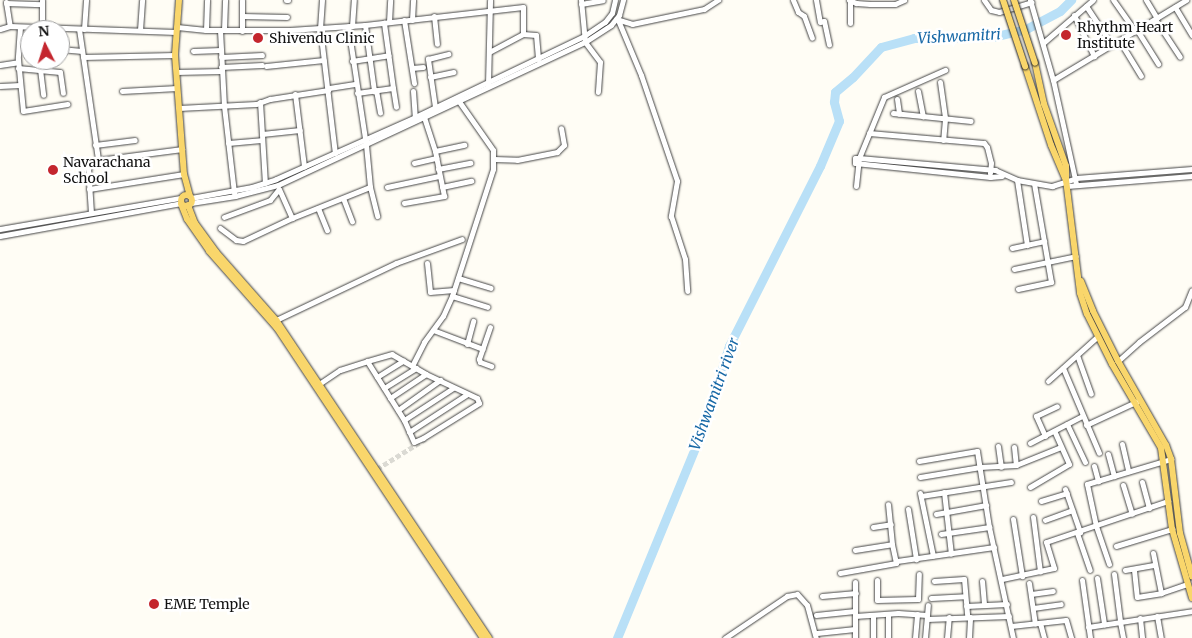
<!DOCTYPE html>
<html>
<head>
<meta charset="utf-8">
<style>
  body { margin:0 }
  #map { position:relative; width:1192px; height:638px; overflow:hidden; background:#fffdf5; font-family:Merriweather,serif }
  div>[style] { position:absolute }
  .river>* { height:9px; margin:-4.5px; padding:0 4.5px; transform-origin:4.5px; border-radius:4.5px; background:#b9e0f7 }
  .minor-tunnel>* { height:5px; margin-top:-2.5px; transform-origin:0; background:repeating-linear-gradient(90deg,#dbdad3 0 5px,transparent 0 7.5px) }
  .roads { filter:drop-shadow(0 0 1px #444) drop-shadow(0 0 1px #444) }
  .minor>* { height:5px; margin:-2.5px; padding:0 2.5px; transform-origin:2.5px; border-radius:2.5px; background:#fff }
  .major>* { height:6px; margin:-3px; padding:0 3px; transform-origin:3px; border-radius:3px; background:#f9d66b }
  .major>.ring { margin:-3px; padding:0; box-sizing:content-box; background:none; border:6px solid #f9d66b; border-radius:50% }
  .bridges { filter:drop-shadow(0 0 1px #222) drop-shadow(0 0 1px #222) }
  .major-bridge>* { height:6px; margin:-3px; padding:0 3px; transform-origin:3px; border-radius:3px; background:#f9d66b }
  .dots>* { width:14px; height:14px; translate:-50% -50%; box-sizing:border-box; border:2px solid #fff; border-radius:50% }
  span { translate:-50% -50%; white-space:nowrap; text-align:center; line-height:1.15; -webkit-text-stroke:5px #fff; paint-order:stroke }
  .poi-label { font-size:14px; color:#111 }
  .left { translate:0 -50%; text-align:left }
  .water-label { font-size:15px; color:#1768a6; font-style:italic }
  .north { position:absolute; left:20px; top:20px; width:50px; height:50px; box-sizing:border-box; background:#fff; border:1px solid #a0a0a0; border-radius:50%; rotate:355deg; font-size:14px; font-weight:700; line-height:20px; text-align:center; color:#111 }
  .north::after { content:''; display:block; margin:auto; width:18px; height:22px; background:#c4262e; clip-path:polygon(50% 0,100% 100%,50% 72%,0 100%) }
</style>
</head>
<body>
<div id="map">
  <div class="river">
    <div style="left:617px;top:638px;width:232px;rotate:-67.7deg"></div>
    <div style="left:705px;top:423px;width:81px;rotate:-72.7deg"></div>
    <div style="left:729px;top:346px;width:202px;rotate:-63.2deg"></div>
    <div style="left:820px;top:166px;width:49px;rotate:-67.1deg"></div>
    <div style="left:839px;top:121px;width:20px;rotate:-105deg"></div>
    <div style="left:834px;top:102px;width:10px;rotate:-84deg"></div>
    <div style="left:835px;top:92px;width:23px;rotate:-40deg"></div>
    <div style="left:853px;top:77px;width:41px;rotate:-47deg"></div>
    <div style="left:881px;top:47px;width:34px;rotate:-15deg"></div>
    <div style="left:914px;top:38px;width:78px;rotate:-0.7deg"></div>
    <div style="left:992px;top:37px;width:35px;rotate:-13deg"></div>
    <div style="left:1026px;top:29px;width:38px;rotate:-28deg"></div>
    <div style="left:1060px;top:11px;width:16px;rotate:-45deg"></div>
  </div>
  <div class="minor-tunnel">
    <div style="left:377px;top:469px;width:57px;rotate:-32deg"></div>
  </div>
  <div class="roads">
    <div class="minor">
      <div style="left:286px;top:0;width:2px"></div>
      <div style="left:322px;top:0;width:28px;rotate:94deg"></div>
      <div style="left:320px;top:28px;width:126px;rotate:83.2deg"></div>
      <div style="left:581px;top:0;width:42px;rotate:84.6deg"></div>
      <div style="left:585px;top:42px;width:25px;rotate:53deg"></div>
      <div style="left:600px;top:62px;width:30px;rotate:94deg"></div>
      <div style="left:793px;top:0;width:13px;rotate:67deg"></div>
      <div style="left:798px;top:12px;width:7px;rotate:34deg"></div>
      <div style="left:804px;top:16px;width:23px;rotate:70deg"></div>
      <div style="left:816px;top:0;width:22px;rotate:80deg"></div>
      <div style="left:820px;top:22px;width:4px;rotate:-14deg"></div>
      <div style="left:824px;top:21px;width:24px;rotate:78deg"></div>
      <div style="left:849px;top:0;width:8px;rotate:23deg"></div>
      <div style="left:856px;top:3px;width:14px;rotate:4deg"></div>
      <div style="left:870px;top:4px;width:25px"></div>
      <div style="left:895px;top:4px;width:10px;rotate:-24deg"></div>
      <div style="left:850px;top:0;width:23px;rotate:90deg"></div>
      <div style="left:984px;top:0;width:12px;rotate:55deg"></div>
      <div style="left:991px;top:10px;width:8px;rotate:14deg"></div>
      <div style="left:999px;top:12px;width:34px;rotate:-17deg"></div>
      <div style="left:1030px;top:0;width:83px;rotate:74deg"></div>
      <div style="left:1053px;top:80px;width:107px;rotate:77.5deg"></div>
      <div style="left:1146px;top:0;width:21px;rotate:59deg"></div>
      <div style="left:6px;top:2px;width:24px;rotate:81deg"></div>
      <div style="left:6px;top:3px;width:36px;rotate:2deg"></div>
      <div style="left:581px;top:4px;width:22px;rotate:-10deg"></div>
      <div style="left:1086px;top:6px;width:47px;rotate:56.3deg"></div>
      <div style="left:1175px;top:7px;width:33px;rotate:59deg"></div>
      <div style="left:1074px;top:15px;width:46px;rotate:64deg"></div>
      <div style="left:242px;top:16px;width:45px;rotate:1.3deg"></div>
      <div style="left:434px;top:16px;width:28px;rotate:84deg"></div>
      <div style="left:616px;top:19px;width:17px;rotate:17deg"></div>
      <div style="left:632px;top:24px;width:74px;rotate:-11.8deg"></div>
      <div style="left:704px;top:9px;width:17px;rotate:-33deg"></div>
      <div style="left:1155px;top:19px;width:45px;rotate:56.7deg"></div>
      <div style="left:404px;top:20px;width:64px;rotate:81deg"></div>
      <div style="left:412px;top:20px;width:20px;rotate:-87deg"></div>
      <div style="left:618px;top:20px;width:60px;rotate:67.3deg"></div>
      <div style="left:641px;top:75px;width:112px;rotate:71.2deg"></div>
      <div style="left:677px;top:181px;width:36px;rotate:100deg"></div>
      <div style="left:671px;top:216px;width:45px;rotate:72deg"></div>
      <div style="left:685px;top:259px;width:32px;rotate:86deg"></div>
      <div style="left:389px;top:22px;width:22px;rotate:-87deg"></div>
      <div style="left:365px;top:25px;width:67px;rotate:82.2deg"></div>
      <div style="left:352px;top:26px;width:26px;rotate:-86deg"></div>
      <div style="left:20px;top:27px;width:32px;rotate:94deg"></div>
      <div style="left:18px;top:59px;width:52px;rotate:84.5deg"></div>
      <div style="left:23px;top:111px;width:45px;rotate:-9deg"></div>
      <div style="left:177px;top:27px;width:29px;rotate:6deg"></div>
      <div style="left:206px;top:30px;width:84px"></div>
      <div style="left:290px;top:30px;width:75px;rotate:-3.8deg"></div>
      <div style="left:365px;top:25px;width:159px;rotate:-6.5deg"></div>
      <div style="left:523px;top:7px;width:27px;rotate:90deg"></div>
      <div style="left:523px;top:34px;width:38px;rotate:152deg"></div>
      <div style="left:42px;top:28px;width:28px;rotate:-90deg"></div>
      <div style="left:0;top:29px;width:10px;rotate:-17deg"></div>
      <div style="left:10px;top:26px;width:166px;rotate:2.1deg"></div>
      <div style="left:79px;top:29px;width:132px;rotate:81.7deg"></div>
      <div style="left:98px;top:160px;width:85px;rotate:-7.5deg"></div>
      <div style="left:84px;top:29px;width:29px;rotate:-86deg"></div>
      <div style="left:140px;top:30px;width:30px;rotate:-86deg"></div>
      <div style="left:206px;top:30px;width:30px;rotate:-88deg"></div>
      <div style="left:220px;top:30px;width:76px;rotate:87deg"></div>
      <div style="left:224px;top:106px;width:88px;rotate:83.4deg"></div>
      <div style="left:224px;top:30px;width:30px;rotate:-88deg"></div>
      <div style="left:1137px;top:30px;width:40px;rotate:58deg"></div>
      <div style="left:242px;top:31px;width:31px;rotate:-90deg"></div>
      <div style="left:1135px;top:31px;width:60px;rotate:-31.3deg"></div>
      <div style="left:523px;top:34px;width:13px;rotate:4deg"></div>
      <div style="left:536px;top:35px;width:24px;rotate:85deg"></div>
      <div style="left:1119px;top:40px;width:42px;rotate:58.6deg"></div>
      <div style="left:1043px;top:43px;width:66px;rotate:-40.7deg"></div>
      <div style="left:19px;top:47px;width:11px;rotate:5deg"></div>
      <div style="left:60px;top:49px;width:22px;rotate:5deg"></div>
      <div style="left:193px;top:51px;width:28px;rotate:-2deg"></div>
      <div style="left:83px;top:57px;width:92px;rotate:-1.2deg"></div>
      <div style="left:221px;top:57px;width:41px;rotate:-2.8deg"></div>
      <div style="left:352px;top:61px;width:37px;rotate:-9deg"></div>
      <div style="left:0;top:65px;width:18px;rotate:-9deg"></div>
      <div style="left:266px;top:66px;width:58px;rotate:-5.9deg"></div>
      <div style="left:221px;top:67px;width:41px;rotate:-2.8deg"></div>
      <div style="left:18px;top:68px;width:42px;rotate:5.4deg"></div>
      <div style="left:60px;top:72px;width:21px;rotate:82deg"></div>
      <div style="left:412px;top:68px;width:11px;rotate:-5deg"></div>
      <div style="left:40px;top:69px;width:26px;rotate:83deg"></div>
      <div style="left:176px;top:72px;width:46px;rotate:-1.2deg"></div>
      <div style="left:430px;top:77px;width:24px;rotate:-12deg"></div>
      <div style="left:1053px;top:80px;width:96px;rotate:-30.9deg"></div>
      <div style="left:1135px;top:31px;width:38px;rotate:-125deg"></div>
      <div style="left:940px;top:82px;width:37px;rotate:82deg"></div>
      <div style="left:945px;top:119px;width:21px;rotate:95deg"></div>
      <div style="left:488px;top:84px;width:84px;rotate:-88.6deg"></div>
      <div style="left:0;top:86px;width:20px;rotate:-3deg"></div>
      <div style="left:329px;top:88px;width:26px;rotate:-9deg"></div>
      <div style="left:393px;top:88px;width:19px;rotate:81deg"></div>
      <div style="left:376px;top:90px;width:23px;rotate:80deg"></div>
      <div style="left:122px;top:91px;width:55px;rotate:-3.1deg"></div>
      <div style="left:413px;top:91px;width:26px;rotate:86deg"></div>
      <div style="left:918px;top:91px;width:26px;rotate:79deg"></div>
      <div style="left:357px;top:93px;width:36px;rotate:-8deg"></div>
      <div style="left:393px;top:88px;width:66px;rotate:-97.9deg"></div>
      <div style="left:295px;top:94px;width:73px;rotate:82.9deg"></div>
      <div style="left:897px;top:99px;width:15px;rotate:82deg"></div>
      <div style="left:260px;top:102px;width:81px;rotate:86.5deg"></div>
      <div style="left:435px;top:107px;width:49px;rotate:-98.3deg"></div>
      <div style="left:428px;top:59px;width:21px;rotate:-14deg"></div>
      <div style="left:179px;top:108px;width:77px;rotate:-3deg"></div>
      <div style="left:256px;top:104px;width:15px;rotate:-20deg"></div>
      <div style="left:270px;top:99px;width:59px;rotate:-8.8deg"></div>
      <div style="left:893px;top:113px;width:78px;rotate:5.9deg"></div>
      <div style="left:869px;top:133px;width:115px;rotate:5deg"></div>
      <div style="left:984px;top:143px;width:5px;rotate:53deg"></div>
      <div style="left:987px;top:147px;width:16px;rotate:76deg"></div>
      <div style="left:991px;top:163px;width:10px;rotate:96deg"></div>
      <div style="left:262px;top:134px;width:38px;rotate:-6deg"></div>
      <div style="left:228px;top:143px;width:33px;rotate:-5deg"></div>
      <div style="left:95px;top:145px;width:40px;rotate:-7.1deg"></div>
      <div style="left:435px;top:151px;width:30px;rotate:-12deg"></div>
      <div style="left:859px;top:158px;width:137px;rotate:5deg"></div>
      <div style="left:995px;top:170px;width:24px;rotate:24deg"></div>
      <div style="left:1017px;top:180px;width:36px;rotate:10deg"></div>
      <div style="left:1052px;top:186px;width:25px;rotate:-18deg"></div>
      <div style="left:1076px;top:178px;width:116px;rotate:-4.4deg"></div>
      <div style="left:859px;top:158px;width:4px;rotate:180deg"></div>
      <div style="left:855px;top:158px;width:5px;rotate:90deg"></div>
      <div style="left:855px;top:163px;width:136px;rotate:5.9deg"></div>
      <div style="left:990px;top:177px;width:12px;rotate:-5deg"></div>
      <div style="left:494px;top:159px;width:23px;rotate:2deg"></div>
      <div style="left:517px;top:160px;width:41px;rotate:-11.3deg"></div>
      <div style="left:557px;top:152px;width:10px;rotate:-45deg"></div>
      <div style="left:564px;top:145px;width:17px;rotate:-100deg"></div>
      <div style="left:414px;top:163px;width:23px;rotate:-13deg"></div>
      <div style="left:438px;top:169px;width:33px;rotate:-11deg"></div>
      <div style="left:1017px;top:180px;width:66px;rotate:81.3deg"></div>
      <div style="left:856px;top:186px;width:28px;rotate:-84deg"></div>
      <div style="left:859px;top:158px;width:66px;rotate:-67.7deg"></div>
      <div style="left:884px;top:97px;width:67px;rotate:-23.9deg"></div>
      <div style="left:1067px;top:186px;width:125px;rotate:-4.6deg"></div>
      <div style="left:370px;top:187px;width:30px;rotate:76deg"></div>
      <div style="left:387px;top:187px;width:53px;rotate:-11.9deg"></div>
      <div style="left:442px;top:187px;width:30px;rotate:-12deg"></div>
      <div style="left:89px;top:189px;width:96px;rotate:-9deg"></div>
      <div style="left:279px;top:189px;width:32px;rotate:66deg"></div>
      <div style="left:191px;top:198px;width:62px;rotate:-10.2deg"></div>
      <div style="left:252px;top:187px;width:25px;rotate:-18deg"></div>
      <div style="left:276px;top:179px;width:152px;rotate:-24deg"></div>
      <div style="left:415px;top:117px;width:187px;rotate:-25.6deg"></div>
      <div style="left:584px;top:36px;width:25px;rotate:-34deg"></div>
      <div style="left:605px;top:22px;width:11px;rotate:-52deg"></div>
      <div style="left:612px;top:13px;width:13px;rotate:-77deg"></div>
      <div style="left:343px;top:198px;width:25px;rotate:69deg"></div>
      <div style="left:191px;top:203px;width:45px;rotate:-9deg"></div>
      <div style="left:235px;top:196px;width:44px;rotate:-14.3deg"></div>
      <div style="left:278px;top:185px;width:339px;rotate:-25deg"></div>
      <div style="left:585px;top:42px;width:31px;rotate:-33deg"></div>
      <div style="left:611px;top:25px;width:13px;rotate:-51deg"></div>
      <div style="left:619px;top:15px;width:16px;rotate:-75deg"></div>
      <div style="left:404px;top:203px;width:41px;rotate:-9.9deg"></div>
      <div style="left:444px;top:196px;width:46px;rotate:-101.3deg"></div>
      <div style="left:435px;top:151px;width:38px;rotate:-108deg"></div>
      <div style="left:318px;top:208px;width:24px;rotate:68deg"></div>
      <div style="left:91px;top:213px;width:46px;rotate:-93.7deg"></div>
      <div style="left:88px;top:167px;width:13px;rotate:-29deg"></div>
      <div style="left:224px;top:217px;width:49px;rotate:-20.3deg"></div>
      <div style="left:270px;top:200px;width:14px;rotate:-51deg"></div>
      <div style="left:220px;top:228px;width:20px;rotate:37deg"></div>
      <div style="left:236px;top:240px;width:7px;rotate:8deg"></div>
      <div style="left:243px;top:241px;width:54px;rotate:-25.1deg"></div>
      <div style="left:292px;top:218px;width:84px;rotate:-21.7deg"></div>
      <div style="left:370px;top:187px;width:42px;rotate:-95.4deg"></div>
      <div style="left:366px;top:145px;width:120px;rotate:-98.6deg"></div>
      <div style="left:0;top:229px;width:183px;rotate:-9.8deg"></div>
      <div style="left:0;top:236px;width:184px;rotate:-10.3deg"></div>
      <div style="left:1012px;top:248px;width:33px;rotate:-12deg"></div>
      <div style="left:427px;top:263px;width:29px;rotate:84deg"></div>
      <div style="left:430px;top:292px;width:24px;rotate:-5deg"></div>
      <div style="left:1014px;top:269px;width:63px;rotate:-11.8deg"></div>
      <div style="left:458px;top:278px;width:34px;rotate:17deg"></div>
      <div style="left:1018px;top:289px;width:34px;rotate:-12deg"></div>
      <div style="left:1051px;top:282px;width:99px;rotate:-99.8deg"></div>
      <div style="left:452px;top:296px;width:37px;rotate:17deg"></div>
      <div style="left:276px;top:320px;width:133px;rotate:-25.4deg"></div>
      <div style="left:396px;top:263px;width:70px;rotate:-20deg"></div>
      <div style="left:490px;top:327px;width:34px;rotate:109deg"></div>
      <div style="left:479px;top:359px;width:3px;rotate:72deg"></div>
      <div style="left:480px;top:362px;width:12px;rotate:20deg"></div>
      <div style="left:433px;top:330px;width:53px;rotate:20.8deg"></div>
      <div style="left:467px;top:344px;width:24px;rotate:-75deg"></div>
      <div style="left:1077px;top:355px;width:41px;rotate:70.3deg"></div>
      <div style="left:1118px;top:361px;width:28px;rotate:-42deg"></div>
      <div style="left:1139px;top:342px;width:58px;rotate:-37.3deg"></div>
      <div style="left:1185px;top:307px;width:18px;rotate:-68deg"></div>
      <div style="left:412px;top:366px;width:27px;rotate:-63deg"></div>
      <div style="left:424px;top:342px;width:32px;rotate:-54deg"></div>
      <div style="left:443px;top:316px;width:22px;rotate:-66deg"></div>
      <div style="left:452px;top:296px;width:133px;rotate:-72.1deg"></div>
      <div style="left:493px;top:169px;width:19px;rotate:-90deg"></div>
      <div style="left:493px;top:150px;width:61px;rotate:-125deg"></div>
      <div style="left:1063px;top:368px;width:92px;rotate:67deg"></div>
      <div style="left:377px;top:377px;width:31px;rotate:-32deg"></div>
      <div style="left:1048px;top:381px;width:67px;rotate:-42deg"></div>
      <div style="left:316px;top:386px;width:29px;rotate:-34deg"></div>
      <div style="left:340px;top:370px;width:28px;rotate:-18deg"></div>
      <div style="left:367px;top:361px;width:70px;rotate:57.9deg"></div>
      <div style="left:404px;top:420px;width:24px;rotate:66deg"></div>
      <div style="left:414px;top:442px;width:10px;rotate:-24deg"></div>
      <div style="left:423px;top:438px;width:66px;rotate:-32deg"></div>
      <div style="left:479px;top:403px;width:5px;rotate:-112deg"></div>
      <div style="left:477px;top:398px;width:56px;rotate:-154.8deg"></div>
      <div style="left:426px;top:374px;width:39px;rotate:-150deg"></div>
      <div style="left:392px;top:354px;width:26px;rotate:164deg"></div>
      <div style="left:384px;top:388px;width:38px;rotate:-32deg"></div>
      <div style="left:390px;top:398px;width:43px;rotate:-33.7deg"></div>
      <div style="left:398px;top:410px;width:52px;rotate:-35.5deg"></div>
      <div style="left:404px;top:420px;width:59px;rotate:-33.1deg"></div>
      <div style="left:1067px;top:424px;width:42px;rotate:64.7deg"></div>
      <div style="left:1086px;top:425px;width:57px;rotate:-24.8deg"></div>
      <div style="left:409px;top:432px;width:68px;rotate:-33deg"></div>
      <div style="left:1045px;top:436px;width:22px;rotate:-114deg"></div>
      <div style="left:1036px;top:416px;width:23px;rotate:-25deg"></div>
      <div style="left:1030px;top:443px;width:59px;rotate:-27.4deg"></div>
      <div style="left:1122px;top:444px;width:28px;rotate:77deg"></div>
      <div style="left:998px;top:446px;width:21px;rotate:82deg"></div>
      <div style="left:1014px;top:447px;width:18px;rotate:84deg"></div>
      <div style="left:1108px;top:454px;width:23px;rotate:75deg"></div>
      <div style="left:919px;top:461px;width:59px;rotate:-9.8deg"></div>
      <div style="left:977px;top:451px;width:77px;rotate:81deg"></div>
      <div style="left:989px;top:527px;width:114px;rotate:77.8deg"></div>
      <div style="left:1094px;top:466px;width:16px;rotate:75deg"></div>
      <div style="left:920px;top:477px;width:61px;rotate:-9.5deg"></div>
      <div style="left:980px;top:467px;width:36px;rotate:-3deg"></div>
      <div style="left:1016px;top:465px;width:48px;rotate:-21.8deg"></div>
      <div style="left:1142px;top:482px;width:27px;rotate:75deg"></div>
      <div style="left:1123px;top:485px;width:30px;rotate:73deg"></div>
      <div style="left:1030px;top:487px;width:45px;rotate:-30.5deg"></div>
      <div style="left:1069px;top:464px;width:36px;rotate:-114deg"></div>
      <div style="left:1065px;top:489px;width:46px;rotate:70.8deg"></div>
      <div style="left:944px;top:492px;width:62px;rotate:83.6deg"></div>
      <div style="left:920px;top:493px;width:64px;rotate:78.3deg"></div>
      <div style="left:921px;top:496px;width:91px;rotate:-8.8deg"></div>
      <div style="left:1041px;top:501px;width:27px;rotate:-17deg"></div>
      <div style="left:908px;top:509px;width:51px;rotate:80.9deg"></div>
      <div style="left:936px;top:514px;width:51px;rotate:-10.2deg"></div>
      <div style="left:1033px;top:517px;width:55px;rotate:82.7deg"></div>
      <div style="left:1013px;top:519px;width:58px;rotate:81deg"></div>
      <div style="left:1045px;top:520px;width:29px;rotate:-20deg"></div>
      <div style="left:873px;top:527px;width:18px;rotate:-9deg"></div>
      <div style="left:1077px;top:533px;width:39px;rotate:71deg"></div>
      <div style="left:941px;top:534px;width:49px;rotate:-8.3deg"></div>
      <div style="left:1116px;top:546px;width:59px;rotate:-16.9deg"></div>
      <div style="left:855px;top:550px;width:37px;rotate:-9deg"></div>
      <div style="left:1153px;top:553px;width:41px;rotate:78.7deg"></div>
      <div style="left:897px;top:561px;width:98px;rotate:-8.2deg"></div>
      <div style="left:1109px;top:564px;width:40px;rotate:-108.9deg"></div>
      <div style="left:1096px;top:526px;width:43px;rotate:-102.1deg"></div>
      <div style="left:1087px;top:484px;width:88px;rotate:-16.6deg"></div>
      <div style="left:1125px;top:570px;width:29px;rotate:-10deg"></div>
      <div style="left:1134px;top:570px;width:27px;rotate:84deg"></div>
      <div style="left:1137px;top:597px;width:24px;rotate:-9deg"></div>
      <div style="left:1161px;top:593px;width:28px;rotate:-19deg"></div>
      <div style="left:840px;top:573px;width:57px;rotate:-10.1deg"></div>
      <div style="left:896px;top:563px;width:19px;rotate:-102deg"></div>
      <div style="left:892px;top:544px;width:40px;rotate:-95.7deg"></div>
      <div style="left:1114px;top:574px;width:47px;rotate:82.7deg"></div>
      <div style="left:1097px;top:578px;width:47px;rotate:81.3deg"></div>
      <div style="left:1002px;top:579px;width:53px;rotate:-11.9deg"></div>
      <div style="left:1054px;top:568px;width:27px;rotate:-107deg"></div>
      <div style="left:1046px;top:542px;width:129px;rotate:-18.6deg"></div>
      <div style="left:877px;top:580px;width:20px;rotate:90deg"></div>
      <div style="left:877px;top:600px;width:41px;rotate:-1.4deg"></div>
      <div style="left:918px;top:599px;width:25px;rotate:-88deg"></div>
      <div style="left:1082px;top:580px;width:59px;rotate:82.1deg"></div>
      <div style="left:934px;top:581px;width:30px;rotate:-4deg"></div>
      <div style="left:964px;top:579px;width:38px;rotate:85deg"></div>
      <div style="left:982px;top:581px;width:24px;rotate:85deg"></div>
      <div style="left:1029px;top:583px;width:41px;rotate:81.7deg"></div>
      <div style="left:1031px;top:594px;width:22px;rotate:-8deg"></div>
      <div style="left:822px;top:596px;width:34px;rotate:-5deg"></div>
      <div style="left:931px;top:598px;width:34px;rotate:-3deg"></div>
      <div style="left:966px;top:606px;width:41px;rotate:-2.8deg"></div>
      <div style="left:1033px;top:608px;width:28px;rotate:-8deg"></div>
      <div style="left:888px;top:614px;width:24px;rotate:90deg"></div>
      <div style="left:816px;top:615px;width:39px;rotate:-6deg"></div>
      <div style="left:855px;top:616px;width:43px;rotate:-4deg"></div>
      <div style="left:898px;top:613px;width:29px;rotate:4deg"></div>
      <div style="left:1157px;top:616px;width:22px;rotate:80deg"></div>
      <div style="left:1140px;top:618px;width:20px;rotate:84deg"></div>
      <div style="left:927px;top:619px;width:82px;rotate:-2.1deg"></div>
      <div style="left:1120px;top:622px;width:16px;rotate:79deg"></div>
      <div style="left:1040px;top:623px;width:16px;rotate:75deg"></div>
      <div style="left:1011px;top:626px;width:55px;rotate:-6.2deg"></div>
      <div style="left:1066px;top:620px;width:19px;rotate:74deg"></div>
      <div style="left:1088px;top:627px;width:105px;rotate:-8.7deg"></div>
      <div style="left:817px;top:633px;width:38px;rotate:-6deg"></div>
      <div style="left:725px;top:638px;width:75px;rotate:-34.1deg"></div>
      <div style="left:787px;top:596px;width:10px;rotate:-11deg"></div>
      <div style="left:797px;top:594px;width:15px;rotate:48deg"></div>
      <div style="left:807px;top:605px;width:34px;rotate:75deg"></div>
      <div style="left:855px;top:638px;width:56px;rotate:-90deg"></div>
      <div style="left:873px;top:638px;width:23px;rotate:-90deg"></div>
      <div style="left:915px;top:638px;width:24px;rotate:-85deg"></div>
      <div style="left:925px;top:638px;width:33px;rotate:-85deg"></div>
      <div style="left:947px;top:638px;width:21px;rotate:-85deg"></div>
      <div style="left:969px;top:638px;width:21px;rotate:-87deg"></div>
    </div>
    <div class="major">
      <div style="left:179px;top:0;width:55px;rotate:94.2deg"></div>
      <div style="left:175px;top:55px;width:119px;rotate:85.7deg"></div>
      <div style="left:184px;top:174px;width:23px;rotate:75deg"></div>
      <div style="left:1025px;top:66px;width:83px;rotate:71.8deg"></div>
      <div style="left:1051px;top:145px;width:38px;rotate:67deg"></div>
      <div style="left:1066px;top:180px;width:14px;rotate:-90deg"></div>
      <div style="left:1066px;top:166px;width:66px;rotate:-109.5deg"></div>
      <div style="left:1044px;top:104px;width:42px;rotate:-102.4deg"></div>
      <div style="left:1066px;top:180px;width:114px;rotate:82.9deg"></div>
      <div style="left:1080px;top:293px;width:22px;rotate:72deg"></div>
      <div style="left:1087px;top:314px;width:56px;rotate:63.4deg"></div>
      <div style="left:1112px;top:364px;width:97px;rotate:59.7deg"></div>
      <div style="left:1161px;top:448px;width:82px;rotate:82.3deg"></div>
      <div style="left:1172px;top:529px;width:72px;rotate:73.8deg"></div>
      <div class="ring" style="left:180.5px;top:194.5px;width:5px;height:5px"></div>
      <div style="left:181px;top:204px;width:16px;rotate:68deg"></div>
      <div style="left:187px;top:219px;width:39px;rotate:55deg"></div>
      <div style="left:209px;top:251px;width:103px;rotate:48.6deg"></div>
      <div style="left:277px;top:328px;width:372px;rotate:56.4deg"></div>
      <div style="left:188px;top:205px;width:19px;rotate:69deg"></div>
      <div style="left:195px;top:223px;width:36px;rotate:54deg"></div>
      <div style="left:216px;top:252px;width:91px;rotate:48.6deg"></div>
      <div style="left:276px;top:320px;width:383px;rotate:56.2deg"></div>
      <div style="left:1081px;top:281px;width:32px;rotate:68deg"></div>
      <div style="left:1093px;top:311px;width:56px;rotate:63.4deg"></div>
      <div style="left:1118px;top:361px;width:97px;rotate:60.3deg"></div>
      <div style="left:1166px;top:445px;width:15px;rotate:70deg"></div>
      <div style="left:1171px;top:459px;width:75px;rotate:83.1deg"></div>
      <div style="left:1180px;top:533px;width:45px;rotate:74.4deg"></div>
    </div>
  </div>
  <div class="bridges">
    <div class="major-bridge">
      <div style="left:1003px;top:0;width:70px;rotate:71.6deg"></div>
      <div style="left:1014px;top:0;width:66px;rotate:71.6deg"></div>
    </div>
  </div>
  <div class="dots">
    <div style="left:1066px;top:35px;background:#c4262e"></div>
    <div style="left:258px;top:38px;background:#c4262e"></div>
    <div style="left:53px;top:170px;background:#c4262e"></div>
    <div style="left:154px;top:604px;background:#c4262e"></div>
  </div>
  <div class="poi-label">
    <span class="left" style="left:1077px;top:35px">Rhythm Heart<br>Institute</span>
    <span class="left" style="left:269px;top:38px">Shivendu Clinic</span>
    <span class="left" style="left:63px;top:170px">Navarachana<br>School</span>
    <span class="left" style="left:164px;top:604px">EME Temple</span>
  </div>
  <div class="water-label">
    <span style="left:959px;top:36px;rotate:-3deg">Vishwamitri</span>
    <span style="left:714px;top:394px;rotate:-70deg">Vishwamitri river</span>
  </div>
  <div class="north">N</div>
</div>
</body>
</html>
